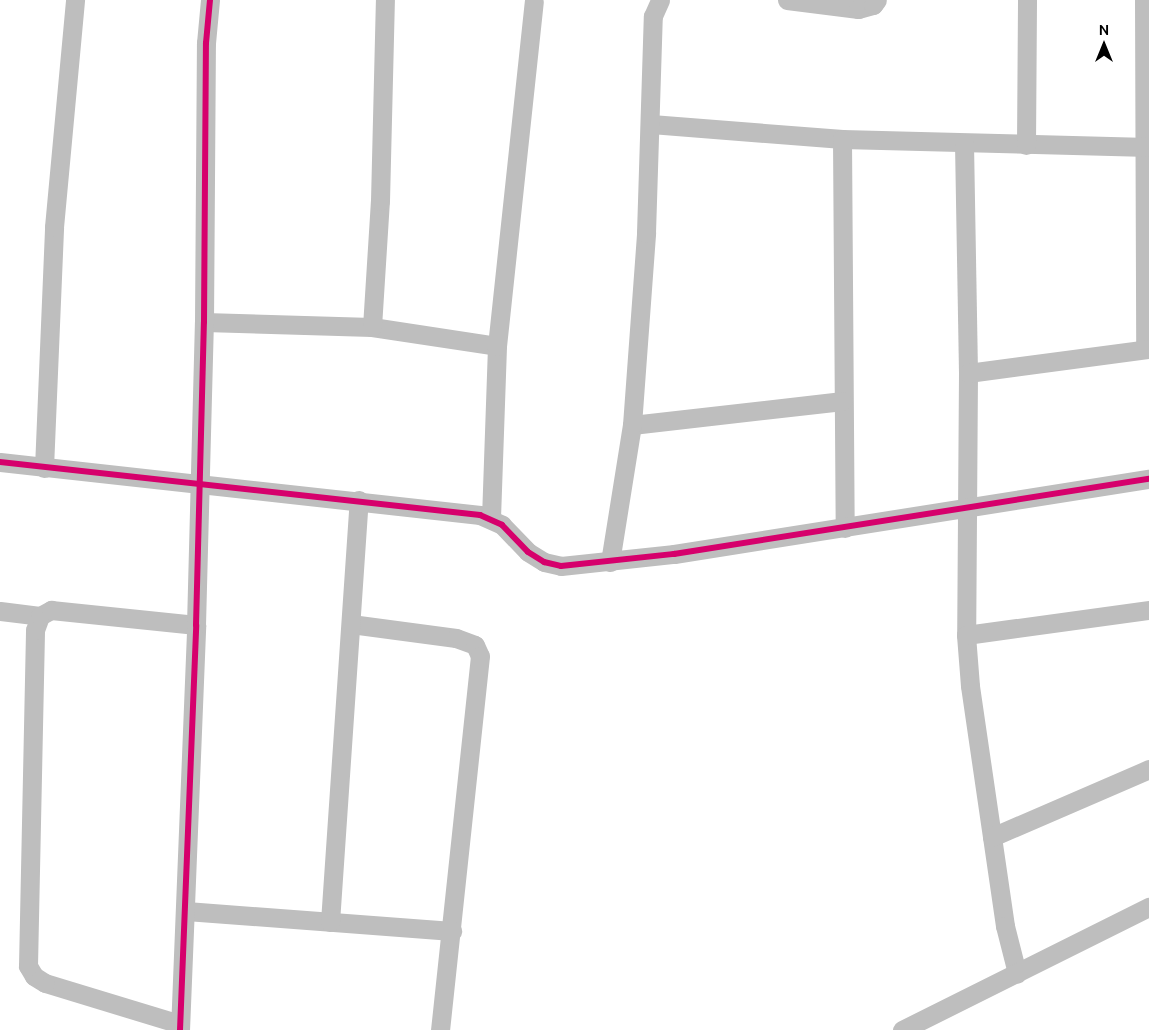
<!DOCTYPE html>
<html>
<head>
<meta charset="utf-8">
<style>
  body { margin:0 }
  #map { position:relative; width:1149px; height:1030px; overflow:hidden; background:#fff; font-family:Ubuntu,sans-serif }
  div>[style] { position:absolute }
  .minor>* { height:19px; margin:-9.5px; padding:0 9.5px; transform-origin:9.5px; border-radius:9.5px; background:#bebebe }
  .cycleway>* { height:6px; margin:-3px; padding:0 3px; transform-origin:3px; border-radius:3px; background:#d6006c }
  span { translate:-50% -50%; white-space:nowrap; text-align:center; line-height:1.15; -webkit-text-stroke:4px #fff; paint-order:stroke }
  .north { position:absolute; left:1079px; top:20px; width:50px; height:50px; -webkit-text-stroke:4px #fff; paint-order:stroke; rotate:0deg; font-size:14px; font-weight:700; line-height:20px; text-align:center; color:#000 }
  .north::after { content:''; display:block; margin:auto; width:18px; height:22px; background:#000; clip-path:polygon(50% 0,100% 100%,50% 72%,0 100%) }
</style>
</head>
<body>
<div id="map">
  <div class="minor">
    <div style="left:787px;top:0;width:72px;rotate:7.2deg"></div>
    <div style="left:858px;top:9px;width:16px;rotate:-15deg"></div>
    <div style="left:873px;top:5px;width:6px;rotate:-51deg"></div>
    <div style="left:1144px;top:0;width:349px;rotate:89.8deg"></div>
    <div style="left:651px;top:124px;width:192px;rotate:4.5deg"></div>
    <div style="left:842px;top:139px;width:307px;rotate:1.5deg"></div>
    <div style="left:842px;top:139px;width:389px;rotate:89.6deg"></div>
    <div style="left:964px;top:143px;width:230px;rotate:89deg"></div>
    <div style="left:968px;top:373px;width:262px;rotate:90.4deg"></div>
    <div style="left:966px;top:635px;width:51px;rotate:85.5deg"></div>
    <div style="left:970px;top:686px;width:243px;rotate:81.7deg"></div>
    <div style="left:1005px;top:926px;width:49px;rotate:75.7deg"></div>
    <div style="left:1026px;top:145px;width:145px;rotate:-89.6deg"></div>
    <div style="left:204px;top:322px;width:168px;rotate:1.7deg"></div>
    <div style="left:372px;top:327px;width:126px;rotate:8.6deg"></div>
    <div style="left:372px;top:327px;width:126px;rotate:-86.4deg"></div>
    <div style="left:380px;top:201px;width:201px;rotate:-88.6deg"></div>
    <div style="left:968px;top:373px;width:183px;rotate:-7.6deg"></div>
    <div style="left:632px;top:425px;width:212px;rotate:-6.5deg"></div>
    <div style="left:0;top:462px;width:483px;rotate:6.3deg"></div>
    <div style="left:480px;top:515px;width:24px;rotate:24deg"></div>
    <div style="left:502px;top:525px;width:37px;rotate:46deg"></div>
    <div style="left:528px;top:552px;width:19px;rotate:32deg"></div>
    <div style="left:544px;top:562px;width:17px;rotate:13deg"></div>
    <div style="left:561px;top:566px;width:114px;rotate:-6.1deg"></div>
    <div style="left:674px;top:554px;width:481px;rotate:-9deg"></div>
    <div style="left:44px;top:468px;width:241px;rotate:-87.6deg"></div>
    <div style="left:54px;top:227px;width:228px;rotate:-84.7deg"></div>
    <div style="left:491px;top:518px;width:172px;rotate:-88deg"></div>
    <div style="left:497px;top:346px;width:346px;rotate:-83.9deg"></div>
    <div style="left:610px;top:562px;width:139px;rotate:-80.9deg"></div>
    <div style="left:632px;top:425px;width:193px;rotate:-85.8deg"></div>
    <div style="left:646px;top:233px;width:217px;rotate:-88.2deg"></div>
    <div style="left:653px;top:16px;width:17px;rotate:-66deg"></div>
    <div style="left:0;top:611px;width:40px;rotate:7.1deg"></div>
    <div style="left:351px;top:624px;width:106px;rotate:7.6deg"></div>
    <div style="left:456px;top:638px;width:20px;rotate:20deg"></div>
    <div style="left:475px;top:645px;width:12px;rotate:66deg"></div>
    <div style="left:480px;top:656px;width:376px;rotate:96.1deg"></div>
    <div style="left:966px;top:635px;width:185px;rotate:-7.8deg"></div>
    <div style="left:992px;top:837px;width:171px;rotate:-23.4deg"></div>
    <div style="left:186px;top:911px;width:267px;rotate:4.3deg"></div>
    <div style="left:330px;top:922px;width:423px;rotate:-86.1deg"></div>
    <div style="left:180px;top:1024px;width:141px;rotate:-163.1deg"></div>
    <div style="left:45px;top:983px;width:13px;rotate:-148deg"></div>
    <div style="left:34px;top:976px;width:12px;rotate:-121deg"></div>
    <div style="left:28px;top:966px;width:336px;rotate:-88.8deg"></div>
    <div style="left:35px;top:630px;width:15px;rotate:-70deg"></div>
    <div style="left:40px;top:616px;width:13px;rotate:-29deg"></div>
    <div style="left:51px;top:610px;width:146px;rotate:5.9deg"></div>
    <div style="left:180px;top:1030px;width:405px;rotate:-87.7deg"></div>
    <div style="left:196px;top:625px;width:303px;rotate:-88.5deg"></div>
    <div style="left:204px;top:322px;width:279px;rotate:-89.6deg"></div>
    <div style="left:206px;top:43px;width:43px;rotate:-84.7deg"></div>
    <div style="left:902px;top:1030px;width:276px;rotate:-26.5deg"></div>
  </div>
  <div class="cycleway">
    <div style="left:0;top:462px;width:483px;rotate:6.3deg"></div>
    <div style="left:480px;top:515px;width:24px;rotate:24deg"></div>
    <div style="left:502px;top:525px;width:37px;rotate:46deg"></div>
    <div style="left:528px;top:552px;width:19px;rotate:32deg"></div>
    <div style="left:544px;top:562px;width:17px;rotate:13deg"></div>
    <div style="left:561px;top:566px;width:114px;rotate:-6.1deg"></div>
    <div style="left:674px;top:554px;width:481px;rotate:-9deg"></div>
    <div style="left:180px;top:1030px;width:405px;rotate:-87.7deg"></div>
    <div style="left:196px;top:625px;width:303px;rotate:-88.5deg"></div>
    <div style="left:204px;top:322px;width:279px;rotate:-89.6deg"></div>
    <div style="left:206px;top:43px;width:43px;rotate:-84.7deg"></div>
  </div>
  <div class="north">N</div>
</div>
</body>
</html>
